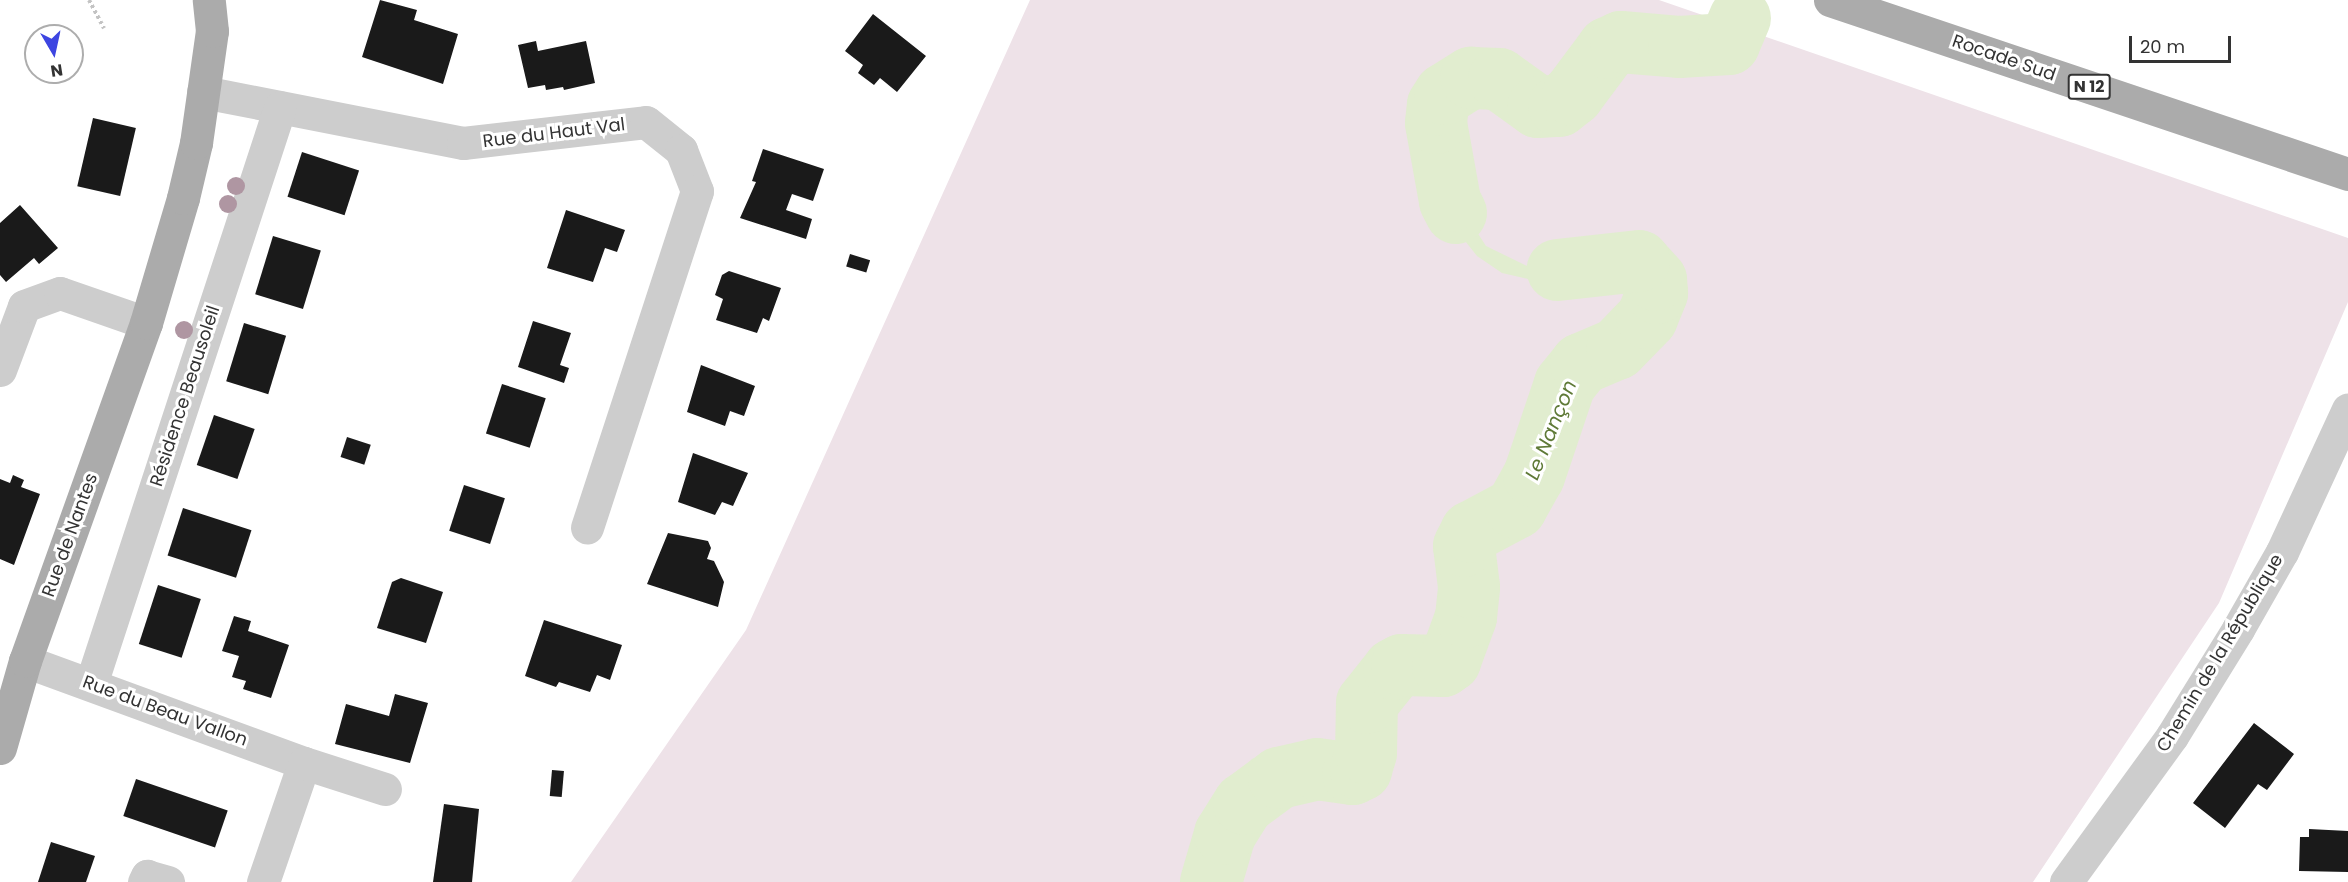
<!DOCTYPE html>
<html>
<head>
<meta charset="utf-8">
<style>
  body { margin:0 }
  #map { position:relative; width:2348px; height:882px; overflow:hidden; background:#fff; font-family:Poppins,sans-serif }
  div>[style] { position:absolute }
  .green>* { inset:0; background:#eee2e8 }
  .water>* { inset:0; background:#e1edcf }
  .river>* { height:62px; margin:-31px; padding:0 31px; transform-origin:31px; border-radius:31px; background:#e1edcf }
  .building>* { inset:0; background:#1a1a1a; transform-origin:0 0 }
  .path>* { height:4px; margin-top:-2px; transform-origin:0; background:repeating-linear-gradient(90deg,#c3c3c3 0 3px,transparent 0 6px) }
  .minor>* { height:33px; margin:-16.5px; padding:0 16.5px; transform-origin:16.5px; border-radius:16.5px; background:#cdcdcd }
  .major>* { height:33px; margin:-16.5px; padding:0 16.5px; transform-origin:16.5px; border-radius:16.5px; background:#ababab }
  .trees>* { width:18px; height:18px; margin:-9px; border-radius:50%; background:#af96a2 }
  span { translate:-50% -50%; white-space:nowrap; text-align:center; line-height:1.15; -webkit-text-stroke:6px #fff; paint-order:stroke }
  .shield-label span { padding:2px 4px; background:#fff; border:2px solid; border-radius:4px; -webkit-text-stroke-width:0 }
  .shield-label { font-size:16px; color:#333; font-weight:700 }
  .street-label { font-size:18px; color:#333 }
  .water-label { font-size:20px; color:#5f7a37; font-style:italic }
  .north { position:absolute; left:24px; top:24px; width:60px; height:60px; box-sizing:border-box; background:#fff; border:2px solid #adadad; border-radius:50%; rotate:171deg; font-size:16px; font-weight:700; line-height:24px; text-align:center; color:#333 }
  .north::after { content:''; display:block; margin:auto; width:21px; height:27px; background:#3d45e1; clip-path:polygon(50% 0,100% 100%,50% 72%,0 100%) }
  .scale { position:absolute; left:2129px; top:36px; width:102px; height:27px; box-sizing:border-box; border:3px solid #333; border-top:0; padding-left:8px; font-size:18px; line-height:21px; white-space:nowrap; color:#333; -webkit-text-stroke:4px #fff; paint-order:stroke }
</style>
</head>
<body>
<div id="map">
  <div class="green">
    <div style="clip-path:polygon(1030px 0,1659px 0,2348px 238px,2348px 302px,2219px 603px,2033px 882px,571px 882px,746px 630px)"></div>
  </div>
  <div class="water">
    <div style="clip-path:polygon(1444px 132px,1452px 180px,1466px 215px,1486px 246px,1527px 266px,1543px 268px,1594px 266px,1638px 254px,1648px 256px,1658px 262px,1669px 289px,1629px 346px,1579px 364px,1536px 484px,1521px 510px,1471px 532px,1478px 586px,1456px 664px,1404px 661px,1371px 706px,1373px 770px,1347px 771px,1325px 764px,1281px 774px,1249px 801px,1234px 826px,1217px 882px,1200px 882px,1218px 799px,1252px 759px,1277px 753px,1333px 751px,1361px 758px,1356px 692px,1405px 645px,1450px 651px,1465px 593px,1457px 535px,1484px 512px,1512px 501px,1528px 483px,1568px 353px,1616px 338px,1650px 299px,1656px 279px,1644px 263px,1579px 278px,1528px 279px,1502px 273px,1477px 256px,1454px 227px,1437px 191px,1428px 133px)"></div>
  </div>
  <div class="river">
    <div style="left:1456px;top:213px;width:13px;rotate:-117deg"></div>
    <div style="left:1450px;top:201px;width:79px;rotate:-100.2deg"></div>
    <div style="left:1436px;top:123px;width:18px;rotate:-84deg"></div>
    <div style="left:1438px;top:105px;width:13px;rotate:-58deg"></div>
    <div style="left:1445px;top:94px;width:31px;rotate:-32deg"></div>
    <div style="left:1471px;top:78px;width:28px;rotate:2deg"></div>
    <div style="left:1499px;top:79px;width:48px;rotate:35.7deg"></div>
    <div style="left:1538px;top:107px;width:21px;rotate:-3deg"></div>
    <div style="left:1559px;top:106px;width:18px;rotate:-38deg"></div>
    <div style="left:1573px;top:95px;width:59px;rotate:-53.3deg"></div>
    <div style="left:1608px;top:48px;width:14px;rotate:-25deg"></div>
    <div style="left:1621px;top:42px;width:58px;rotate:4.9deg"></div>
    <div style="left:1679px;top:47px;width:50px;rotate:-3.4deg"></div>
    <div style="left:1729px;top:44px;width:28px;rotate:-67deg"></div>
    <div style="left:1211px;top:882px;width:50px;rotate:-73.7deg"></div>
    <div style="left:1225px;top:834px;width:36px;rotate:-58deg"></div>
    <div style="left:1244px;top:804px;width:44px;rotate:-36.6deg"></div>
    <div style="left:1279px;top:778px;width:39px;rotate:-13deg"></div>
    <div style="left:1317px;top:769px;width:36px;rotate:8deg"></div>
    <div style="left:1353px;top:774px;width:9px;rotate:-27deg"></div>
    <div style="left:1361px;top:770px;width:18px;rotate:-74deg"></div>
    <div style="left:1366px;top:753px;width:50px;rotate:-88.9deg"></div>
    <div style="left:1367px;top:703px;width:43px;rotate:-51.5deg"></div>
    <div style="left:1394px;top:669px;width:9px;rotate:-27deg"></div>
    <div style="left:1402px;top:665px;width:41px;rotate:1.4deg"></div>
    <div style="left:1443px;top:666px;width:9px;rotate:-36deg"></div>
    <div style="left:1450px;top:661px;width:47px;rotate:-70deg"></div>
    <div style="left:1466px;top:617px;width:30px;rotate:-84deg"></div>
    <div style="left:1469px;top:587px;width:41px;rotate:-97deg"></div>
    <div style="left:1464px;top:546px;width:16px;rotate:-63deg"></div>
    <div style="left:1471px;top:532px;width:51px;rotate:-28.1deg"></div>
    <div style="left:1516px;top:508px;width:37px;rotate:-61deg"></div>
    <div style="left:1534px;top:476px;width:97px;rotate:-71.4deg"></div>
    <div style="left:1565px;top:384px;width:26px;rotate:-51deg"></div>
    <div style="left:1581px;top:364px;width:39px;rotate:-23deg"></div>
    <div style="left:1617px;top:349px;width:43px;rotate:-45.9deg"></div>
    <div style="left:1647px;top:318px;width:27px;rotate:-68deg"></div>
    <div style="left:1657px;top:293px;width:13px;rotate:-94deg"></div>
    <div style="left:1656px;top:280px;width:25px;rotate:-132deg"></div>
    <div style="left:1639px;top:261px;width:82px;rotate:173.7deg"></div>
  </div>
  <div class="building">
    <div style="clip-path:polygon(380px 0,417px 10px,414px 20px,458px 34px,443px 84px,362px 57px)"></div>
    <div style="clip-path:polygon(873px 14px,926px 56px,897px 92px,880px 78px,874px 85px,858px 73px,863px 65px,845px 51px)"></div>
    <div style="clip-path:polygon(536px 41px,538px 51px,586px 41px,595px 83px,564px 90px,563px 87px,546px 90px,545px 85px,528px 88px,518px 45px)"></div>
    <div style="left:93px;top:118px;width:44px;height:70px;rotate:13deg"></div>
    <div style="clip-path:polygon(763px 149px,824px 169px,813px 201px,792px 194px,786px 210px,812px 219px,806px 239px,740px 218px,756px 182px,752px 181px)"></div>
    <div style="left:302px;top:152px;width:60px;height:47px;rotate:18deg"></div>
    <div style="clip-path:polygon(20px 205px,58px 248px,39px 264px,34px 258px,6px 282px,0 275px,0 223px)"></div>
    <div style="clip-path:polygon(566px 210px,625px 230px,617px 252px,605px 248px,593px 282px,547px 268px)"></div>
    <div style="left:273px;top:236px;width:50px;height:61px;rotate:17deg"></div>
    <div style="left:850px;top:254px;width:21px;height:13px;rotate:17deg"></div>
    <div style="clip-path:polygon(729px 271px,781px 288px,769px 321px,763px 318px,757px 333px,716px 320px,723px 299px,715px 295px,722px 275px)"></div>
    <div style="clip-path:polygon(533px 321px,571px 333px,560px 365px,569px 368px,564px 383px,518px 367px)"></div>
    <div style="left:244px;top:323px;width:44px;height:61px;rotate:17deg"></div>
    <div style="clip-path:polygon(701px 365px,755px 386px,744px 416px,730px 411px,725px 426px,687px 412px)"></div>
    <div style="left:502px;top:384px;width:46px;height:52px;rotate:18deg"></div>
    <div style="left:214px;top:415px;width:43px;height:53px;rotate:19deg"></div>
    <div style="left:347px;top:437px;width:25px;height:21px;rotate:18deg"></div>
    <div style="clip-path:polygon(693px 453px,748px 473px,733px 506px,722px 502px,715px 515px,678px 502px)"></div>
    <div style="clip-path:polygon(13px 475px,24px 480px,21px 487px,40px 494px,14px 565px,0 559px,0 479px,10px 483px)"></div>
    <div style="left:464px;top:485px;width:43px;height:48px;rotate:18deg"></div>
    <div style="left:183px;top:508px;width:72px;height:50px;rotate:18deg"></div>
    <div style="clip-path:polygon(668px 533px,708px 541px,711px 548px,707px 559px,714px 561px,724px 582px,718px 607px,647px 584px)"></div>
    <div style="clip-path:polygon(401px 578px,443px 592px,426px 643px,377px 628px,392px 582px)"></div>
    <div style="left:158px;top:585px;width:45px;height:62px;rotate:18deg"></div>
    <div style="clip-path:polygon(234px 616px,251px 621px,248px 631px,289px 645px,271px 698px,243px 689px,246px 681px,232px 677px,239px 656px,222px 651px)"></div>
    <div style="clip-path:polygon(544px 620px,622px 645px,610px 680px,597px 675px,590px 692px,559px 682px,556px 687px,525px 676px)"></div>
    <div style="clip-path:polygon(395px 694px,428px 703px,410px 763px,335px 744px,346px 704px,389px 716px)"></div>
    <div style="clip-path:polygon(2254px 723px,2294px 754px,2267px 790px,2258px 784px,2225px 828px,2193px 803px)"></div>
    <div style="left:552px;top:770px;width:12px;height:26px;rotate:5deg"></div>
    <div style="left:136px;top:779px;width:97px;height:39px;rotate:19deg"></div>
    <div style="clip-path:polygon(444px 804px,479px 809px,472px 882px,433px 882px)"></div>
    <div style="clip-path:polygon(2309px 829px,2348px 831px,2348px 872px,2299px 871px,2300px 837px,2309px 837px)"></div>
    <div style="clip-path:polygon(51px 842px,95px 856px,86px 882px,38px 882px)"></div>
  </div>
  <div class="path">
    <div style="left:89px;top:0;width:32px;rotate:62deg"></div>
  </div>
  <div class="minor">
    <div style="left:203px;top:92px;width:265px;rotate:11.1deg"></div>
    <div style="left:463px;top:143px;width:184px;rotate:-6.5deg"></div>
    <div style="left:646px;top:122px;width:45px;rotate:38.7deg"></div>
    <div style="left:681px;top:150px;width:44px;rotate:68.7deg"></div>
    <div style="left:697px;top:191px;width:354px;rotate:108.1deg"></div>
    <div style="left:0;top:370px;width:68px;rotate:-69.4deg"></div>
    <div style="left:24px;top:306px;width:38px;rotate:-20deg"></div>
    <div style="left:60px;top:293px;width:91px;rotate:19.2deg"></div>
    <div style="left:25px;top:661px;width:297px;rotate:20.1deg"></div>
    <div style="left:304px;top:763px;width:126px;rotate:109deg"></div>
    <div style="left:91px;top:684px;width:607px;rotate:-71.86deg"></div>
    <div style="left:304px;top:763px;width:85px;rotate:17.8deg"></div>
    <div style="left:144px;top:882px;width:7px;rotate:-63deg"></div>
    <div style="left:147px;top:876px;width:22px;rotate:16deg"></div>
    <div style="left:2066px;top:882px;width:180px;rotate:-54deg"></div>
    <div style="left:2172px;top:736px;width:126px;rotate:-58.3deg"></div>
    <div style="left:2238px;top:629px;width:89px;rotate:-60.3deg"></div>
    <div style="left:2282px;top:552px;width:157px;rotate:-65.2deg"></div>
  </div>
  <div class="major">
    <div style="left:1830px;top:0;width:546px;rotate:18.57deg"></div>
    <div style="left:0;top:748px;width:91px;rotate:-74deg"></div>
    <div style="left:25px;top:661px;width:359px;rotate:-70.3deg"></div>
    <div style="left:146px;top:323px;width:130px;rotate:-73.5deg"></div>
    <div style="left:183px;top:198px;width:57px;rotate:-76.7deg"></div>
    <div style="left:196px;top:143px;width:113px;rotate:-81.9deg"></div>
    <div style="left:212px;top:31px;width:31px;rotate:-96deg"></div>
  </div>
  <div class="trees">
    <div style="left:236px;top:186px"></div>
    <div style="left:228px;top:204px"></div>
    <div style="left:184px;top:330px"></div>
  </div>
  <div class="shield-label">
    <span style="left:2089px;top:87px">N 12</span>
  </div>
  <div class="street-label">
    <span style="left:2004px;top:58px;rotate:19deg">Rocade Sud</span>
    <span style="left:554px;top:133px;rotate:-7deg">Rue du Haut Val</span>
    <span style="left:185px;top:396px;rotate:-72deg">Résidence Beausoleil</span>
    <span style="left:70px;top:535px;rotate:-70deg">Rue de Nantes</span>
    <span style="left:2220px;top:653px;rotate:-59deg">Chemin de la République</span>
    <span style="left:165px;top:711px;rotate:20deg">Rue du Beau Vallon</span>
  </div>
  <div class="water-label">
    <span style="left:1551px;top:430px;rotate:-68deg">Le Nançon</span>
  </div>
  <div class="north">N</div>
  <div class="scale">20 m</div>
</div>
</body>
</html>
